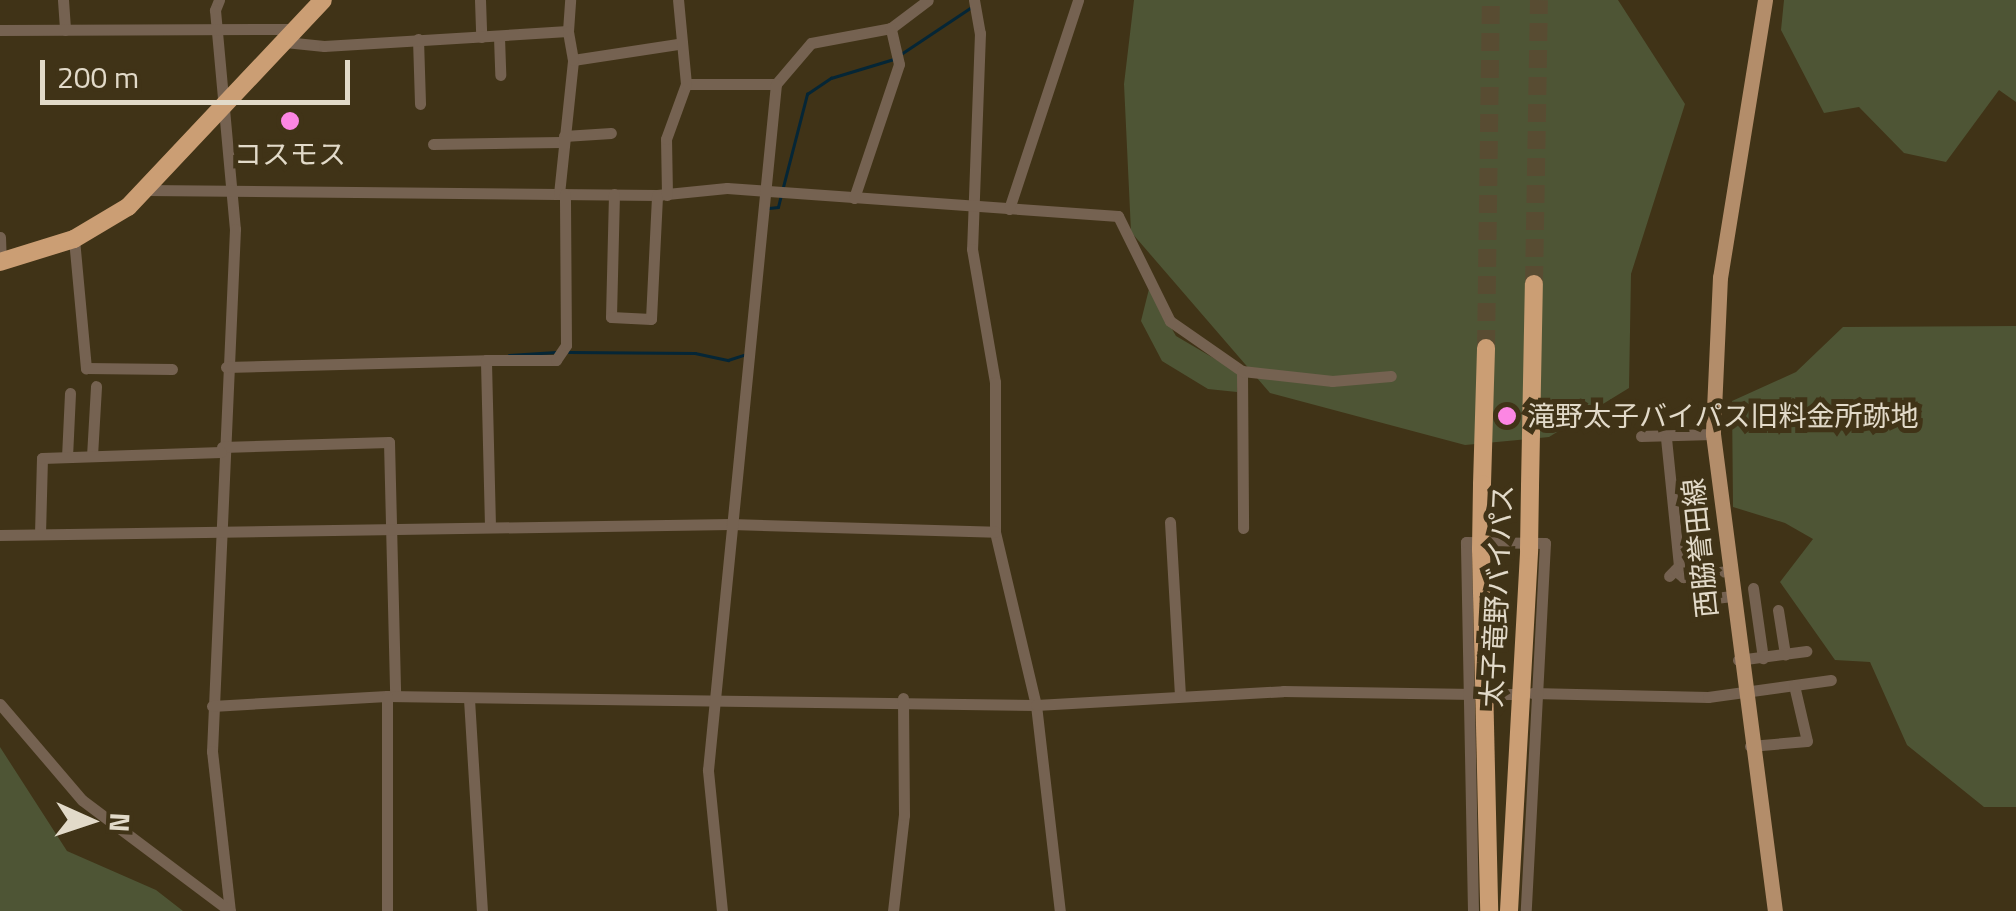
<!DOCTYPE html>
<html>
<head>
<meta charset="utf-8">
<style>
  body { margin:0 }
  #map { position:relative; width:2016px; height:911px; overflow:hidden; background:#403317; font-family:"Titillium Web","Noto Sans JP",sans-serif }
  div>[style] { position:absolute }
  .green>* { inset:0; background:#4e5535 }
  .stream>* { height:2.5px; margin:-1.25px; padding:0 1.25px; transform-origin:1.25px; border-radius:1.25px; background:#052636 }
  .highway-tunnel>* { height:18px; margin-top:-9px; transform-origin:0; background:repeating-linear-gradient(90deg,#584c32 0 18px,transparent 0 27px) }
  .minor>* { height:11px; margin:-5.5px; padding:0 5.5px; transform-origin:5.5px; border-radius:5.5px; background:#756251 }
  .major>* { height:15px; margin:-7.5px; padding:0 7.5px; transform-origin:7.5px; border-radius:7.5px; background:#b38d6a }
  .highway>* { height:18px; margin:-9px; padding:0 9px; transform-origin:9px; border-radius:9px; background:#cb9e74 }
  .highway-bridge>* { height:18px; margin:-9px; padding:0 9px; transform-origin:9px; border-radius:9px; background:#cb9e74 }
  .dots>* { width:28px; height:28px; translate:-50% -50%; box-sizing:border-box; border:5px solid #403317; border-radius:50% }
  span { translate:-50% -50%; white-space:nowrap; text-align:center; line-height:1.15; -webkit-text-stroke:10px #403317; paint-order:stroke }
  .poi-label { font-size:28px; color:#e2dac9 }
  .left { translate:0 -50%; text-align:left }
  .street-label { font-size:28px; color:#e2dac9 }
  .north { position:absolute; left:40px; top:771px; width:100px; height:100px; -webkit-text-stroke:8px #403317; paint-order:stroke; rotate:93deg; font-size:28px; font-weight:700; line-height:40px; text-align:center; color:#e2dac9 }
  .north::after { content:''; display:block; margin:auto; width:35px; height:45px; background:#e2dac9; clip-path:polygon(50% 0,100% 100%,50% 72%,0 100%) }
  .scale { position:absolute; left:40px; top:60px; width:310px; height:45px; box-sizing:border-box; border:5px solid #e2dac9; border-top:0; padding-left:12px; font-size:30px; line-height:35px; white-space:nowrap; color:#e2dac9; -webkit-text-stroke:8px #403317; paint-order:stroke }
</style>
</head>
<body>
<div id="map">
  <div class="green">
    <div style="clip-path:polygon(1134px 0,1618px 0,1685px 104px,1631px 274px,1629px 388px,1549px 437px,1465px 445px,1270px 393px,1131px 232px,1124px 84px)"></div>
    <div style="clip-path:polygon(1784px 0,2016px 0,2016px 102px,1999px 90px,1946px 162px,1904px 153px,1859px 107px,1824px 113px,1781px 30px)"></div>
    <div style="clip-path:polygon(1149px 289px,1176px 336px,1239px 373px,1237px 392px,1208px 389px,1162px 361px,1141px 321px)"></div>
    <div style="clip-path:polygon(2016px 326px,2016px 807px,1984px 807px,1907px 745px,1870px 662px,1835px 660px,1780px 582px,1813px 539px,1785px 523px,1733px 507px,1732px 401px,1796px 372px,1843px 327px)"></div>
    <div style="clip-path:polygon(0 747px,67px 851px,156px 890px,183px 911px,0 911px)"></div>
  </div>
  <div class="stream">
    <div style="left:901px;top:54px;width:87px;rotate:-33.7deg"></div>
    <div style="left:783px;top:187px;width:96px;rotate:-75.5deg"></div>
    <div style="left:807px;top:94px;width:29px;rotate:-34deg"></div>
    <div style="left:831px;top:78px;width:66px;rotate:-16.8deg"></div>
    <div style="left:769px;top:208px;width:9px;rotate:-6deg"></div>
    <div style="left:778px;top:207px;width:12px;rotate:-76deg"></div>
    <div style="left:569px;top:352px;width:126px;rotate:0.5deg"></div>
    <div style="left:695px;top:353px;width:34px;rotate:12deg"></div>
    <div style="left:728px;top:360px;width:16px;rotate:-18deg"></div>
    <div style="left:509px;top:355px;width:47px;rotate:-3.7deg"></div>
  </div>
  <div class="highway-tunnel">
    <div style="left:1534px;top:284px;width:284px;rotate:-89deg"></div>
    <div style="left:1486px;top:348px;width:348px;rotate:-89.2deg"></div>
  </div>
  <div class="minor">
    <div style="left:63px;top:0;width:30px;rotate:86deg"></div>
    <div style="left:219px;top:0;width:11px;rotate:112deg"></div>
    <div style="left:215px;top:10px;width:220px;rotate:84.8deg"></div>
    <div style="left:235px;top:229px;width:523px;rotate:92.52deg"></div>
    <div style="left:212px;top:751px;width:161px;rotate:83.6deg"></div>
    <div style="left:480px;top:0;width:37px;rotate:88deg"></div>
    <div style="left:974px;top:0;width:34px;rotate:80deg"></div>
    <div style="left:980px;top:33px;width:216px;rotate:92.1deg"></div>
    <div style="left:972px;top:249px;width:135px;rotate:80.2deg"></div>
    <div style="left:995px;top:382px;width:150px;rotate:90deg"></div>
    <div style="left:995px;top:532px;width:178px;rotate:76.7deg"></div>
    <div style="left:1036px;top:705px;width:207px;rotate:83.4deg"></div>
    <div style="left:0;top:30px;width:296px;rotate:-0.2deg"></div>
    <div style="left:499px;top:37px;width:38px;rotate:88deg"></div>
    <div style="left:418px;top:39px;width:65px;rotate:88.2deg"></div>
    <div style="left:285px;top:42px;width:39px;rotate:6deg"></div>
    <div style="left:324px;top:46px;width:244px;rotate:-3.5deg"></div>
    <div style="left:568px;top:31px;width:31px;rotate:-86deg"></div>
    <div style="left:573px;top:60px;width:106px;rotate:-8.7deg"></div>
    <div style="left:686px;top:84px;width:90px"></div>
    <div style="left:776px;top:84px;width:54px;rotate:-49.5deg"></div>
    <div style="left:811px;top:43px;width:81px;rotate:-10.6deg"></div>
    <div style="left:891px;top:28px;width:46px;rotate:-37.1deg"></div>
    <div style="left:564px;top:136px;width:47px;rotate:-3.7deg"></div>
    <div style="left:433px;top:144px;width:128px;rotate:-0.9deg"></div>
    <div style="left:146px;top:190px;width:511px;rotate:0.56deg"></div>
    <div style="left:657px;top:195px;width:70px;rotate:-5.7deg"></div>
    <div style="left:727px;top:188px;width:392px;rotate:4.1deg"></div>
    <div style="left:1118px;top:216px;width:117px;rotate:63.7deg"></div>
    <div style="left:1170px;top:321px;width:88px;rotate:34.8deg"></div>
    <div style="left:1242px;top:371px;width:157px;rotate:89.6deg"></div>
    <div style="left:559px;top:194px;width:135px;rotate:-84deg"></div>
    <div style="left:573px;top:60px;width:29px;rotate:-100deg"></div>
    <div style="left:614px;top:194px;width:123px;rotate:91.4deg"></div>
    <div style="left:611px;top:317px;width:40px;rotate:2.9deg"></div>
    <div style="left:651px;top:319px;width:124px;rotate:-87.2deg"></div>
    <div style="left:667px;top:195px;width:56px;rotate:-91deg"></div>
    <div style="left:666px;top:139px;width:59px;rotate:-70deg"></div>
    <div style="left:686px;top:84px;width:84px;rotate:-95.4deg"></div>
    <div style="left:854px;top:198px;width:141px;rotate:-71.4deg"></div>
    <div style="left:899px;top:64px;width:37px;rotate:-103deg"></div>
    <div style="left:1009px;top:209px;width:220px;rotate:-71.7deg"></div>
    <div style="left:0;top:237px;width:24px;rotate:88deg"></div>
    <div style="left:74px;top:239px;width:130px;rotate:84.7deg"></div>
    <div style="left:86px;top:368px;width:86px;rotate:0.7deg"></div>
    <div style="left:226px;top:367px;width:260px;rotate:-1.5deg"></div>
    <div style="left:1242px;top:371px;width:91px;rotate:6.3deg"></div>
    <div style="left:1332px;top:381px;width:59px;rotate:-4.8deg"></div>
    <div style="left:1641px;top:436px;width:72px;rotate:-1.6deg"></div>
    <div style="left:1666px;top:438px;width:129px;rotate:84.2deg"></div>
    <div style="left:1679px;top:566px;width:14px;rotate:135deg"></div>
    <div style="left:222px;top:447px;width:167px;rotate:-1.7deg"></div>
    <div style="left:389px;top:442px;width:254px;rotate:88.6deg"></div>
    <div style="left:92px;top:456px;width:70px;rotate:-86.7deg"></div>
    <div style="left:67px;top:457px;width:64px;rotate:-87.3deg"></div>
    <div style="left:1170px;top:522px;width:174px;rotate:86.7deg"></div>
    <div style="left:490px;top:526px;width:166px;rotate:-91.4deg"></div>
    <div style="left:486px;top:360px;width:70px"></div>
    <div style="left:556px;top:360px;width:18px;rotate:-56deg"></div>
    <div style="left:566px;top:345px;width:151px;rotate:-90.4deg"></div>
    <div style="left:40px;top:534px;width:76px;rotate:-88.5deg"></div>
    <div style="left:42px;top:458px;width:179px;rotate:-1.9deg"></div>
    <div style="left:0;top:535px;width:731px;rotate:-0.86deg"></div>
    <div style="left:731px;top:524px;width:264px;rotate:1.7deg"></div>
    <div style="left:1675px;top:570px;width:11px;rotate:41deg"></div>
    <div style="left:1683px;top:577px;width:43px;rotate:-7.9deg"></div>
    <div style="left:1753px;top:588px;width:71px;rotate:81.9deg"></div>
    <div style="left:1707px;top:599px;width:23px;rotate:-7deg"></div>
    <div style="left:1778px;top:610px;width:45px;rotate:81deg"></div>
    <div style="left:1738px;top:660px;width:69px;rotate:-7.5deg"></div>
    <div style="left:1532px;top:693px;width:176px;rotate:1.3deg"></div>
    <div style="left:1708px;top:697px;width:124px;rotate:-7.9deg"></div>
    <div style="left:1492px;top:694px;width:21px"></div>
    <div style="left:469px;top:699px;width:212px;rotate:86.5deg"></div>
    <div style="left:0;top:704px;width:126px;rotate:49.5deg"></div>
    <div style="left:82px;top:800px;width:185px;rotate:36.9deg"></div>
    <div style="left:212px;top:706px;width:175px;rotate:-3.3deg"></div>
    <div style="left:387px;top:696px;width:649px;rotate:0.79deg"></div>
    <div style="left:1036px;top:705px;width:247px;rotate:-3.2deg"></div>
    <div style="left:1283px;top:691px;width:191px;rotate:0.9deg"></div>
    <div style="left:1750px;top:746px;width:57px;rotate:-5deg"></div>
    <div style="left:1807px;top:741px;width:57px;rotate:-103.1deg"></div>
    <div style="left:387px;top:911px;width:215px;rotate:-90deg"></div>
    <div style="left:722px;top:911px;width:142px;rotate:-95.7deg"></div>
    <div style="left:708px;top:770px;width:689px;rotate:-84.34deg"></div>
    <div style="left:893px;top:911px;width:97px;rotate:-83.5deg"></div>
    <div style="left:904px;top:815px;width:117px;rotate:-90.5deg"></div>
    <div style="left:1473px;top:911px;width:369px;rotate:-91.1deg"></div>
    <div style="left:1466px;top:542px;width:79px;rotate:0.7deg"></div>
    <div style="left:1545px;top:543px;width:368px;rotate:93deg"></div>
  </div>
  <div class="major">
    <div style="left:1765px;top:0;width:281px;rotate:99.2deg"></div>
    <div style="left:1720px;top:277px;width:157px;rotate:92.6deg"></div>
    <div style="left:1713px;top:434px;width:481px;rotate:82.6deg"></div>
  </div>
  <div class="highway">
    <div style="left:0;top:262px;width:77px;rotate:-17.3deg"></div>
    <div style="left:74px;top:239px;width:63px;rotate:-30.7deg"></div>
    <div style="left:128px;top:207px;width:284px;rotate:-46.7deg"></div>
    <div style="left:1482px;top:484px;width:136px;rotate:-88.3deg"></div>
    <div style="left:1530px;top:486px;width:202px;rotate:-88.9deg"></div>
    <div style="left:1481px;top:549px;width:362px;rotate:88.7deg"></div>
    <div style="left:1509px;top:911px;width:362px;rotate:-86.8deg"></div>
  </div>
  <div class="highway-bridge">
    <div style="left:1481px;top:549px;width:65px;rotate:-89.1deg"></div>
    <div style="left:1529px;top:550px;width:64px;rotate:-89.1deg"></div>
  </div>
  <div class="dots">
    <div style="left:290px;top:121px;background:#fc86e3"></div>
    <div style="left:1507px;top:416px;background:#fc86e3"></div>
  </div>
  <div class="poi-label">
    <span style="left:290px;top:154px">コスモス</span>
    <span class="left" style="left:1527px;top:416px">滝野太子バイパス旧料金所跡地</span>
  </div>
  <div class="street-label">
    <span style="left:1700px;top:548px;rotate:-96deg">西脇誉田線</span>
    <span style="left:1497px;top:596px;rotate:-87deg">太子竜野バイパス</span>
  </div>
  <div class="north">N</div>
  <div class="scale">200 m</div>
</div>
</body>
</html>
